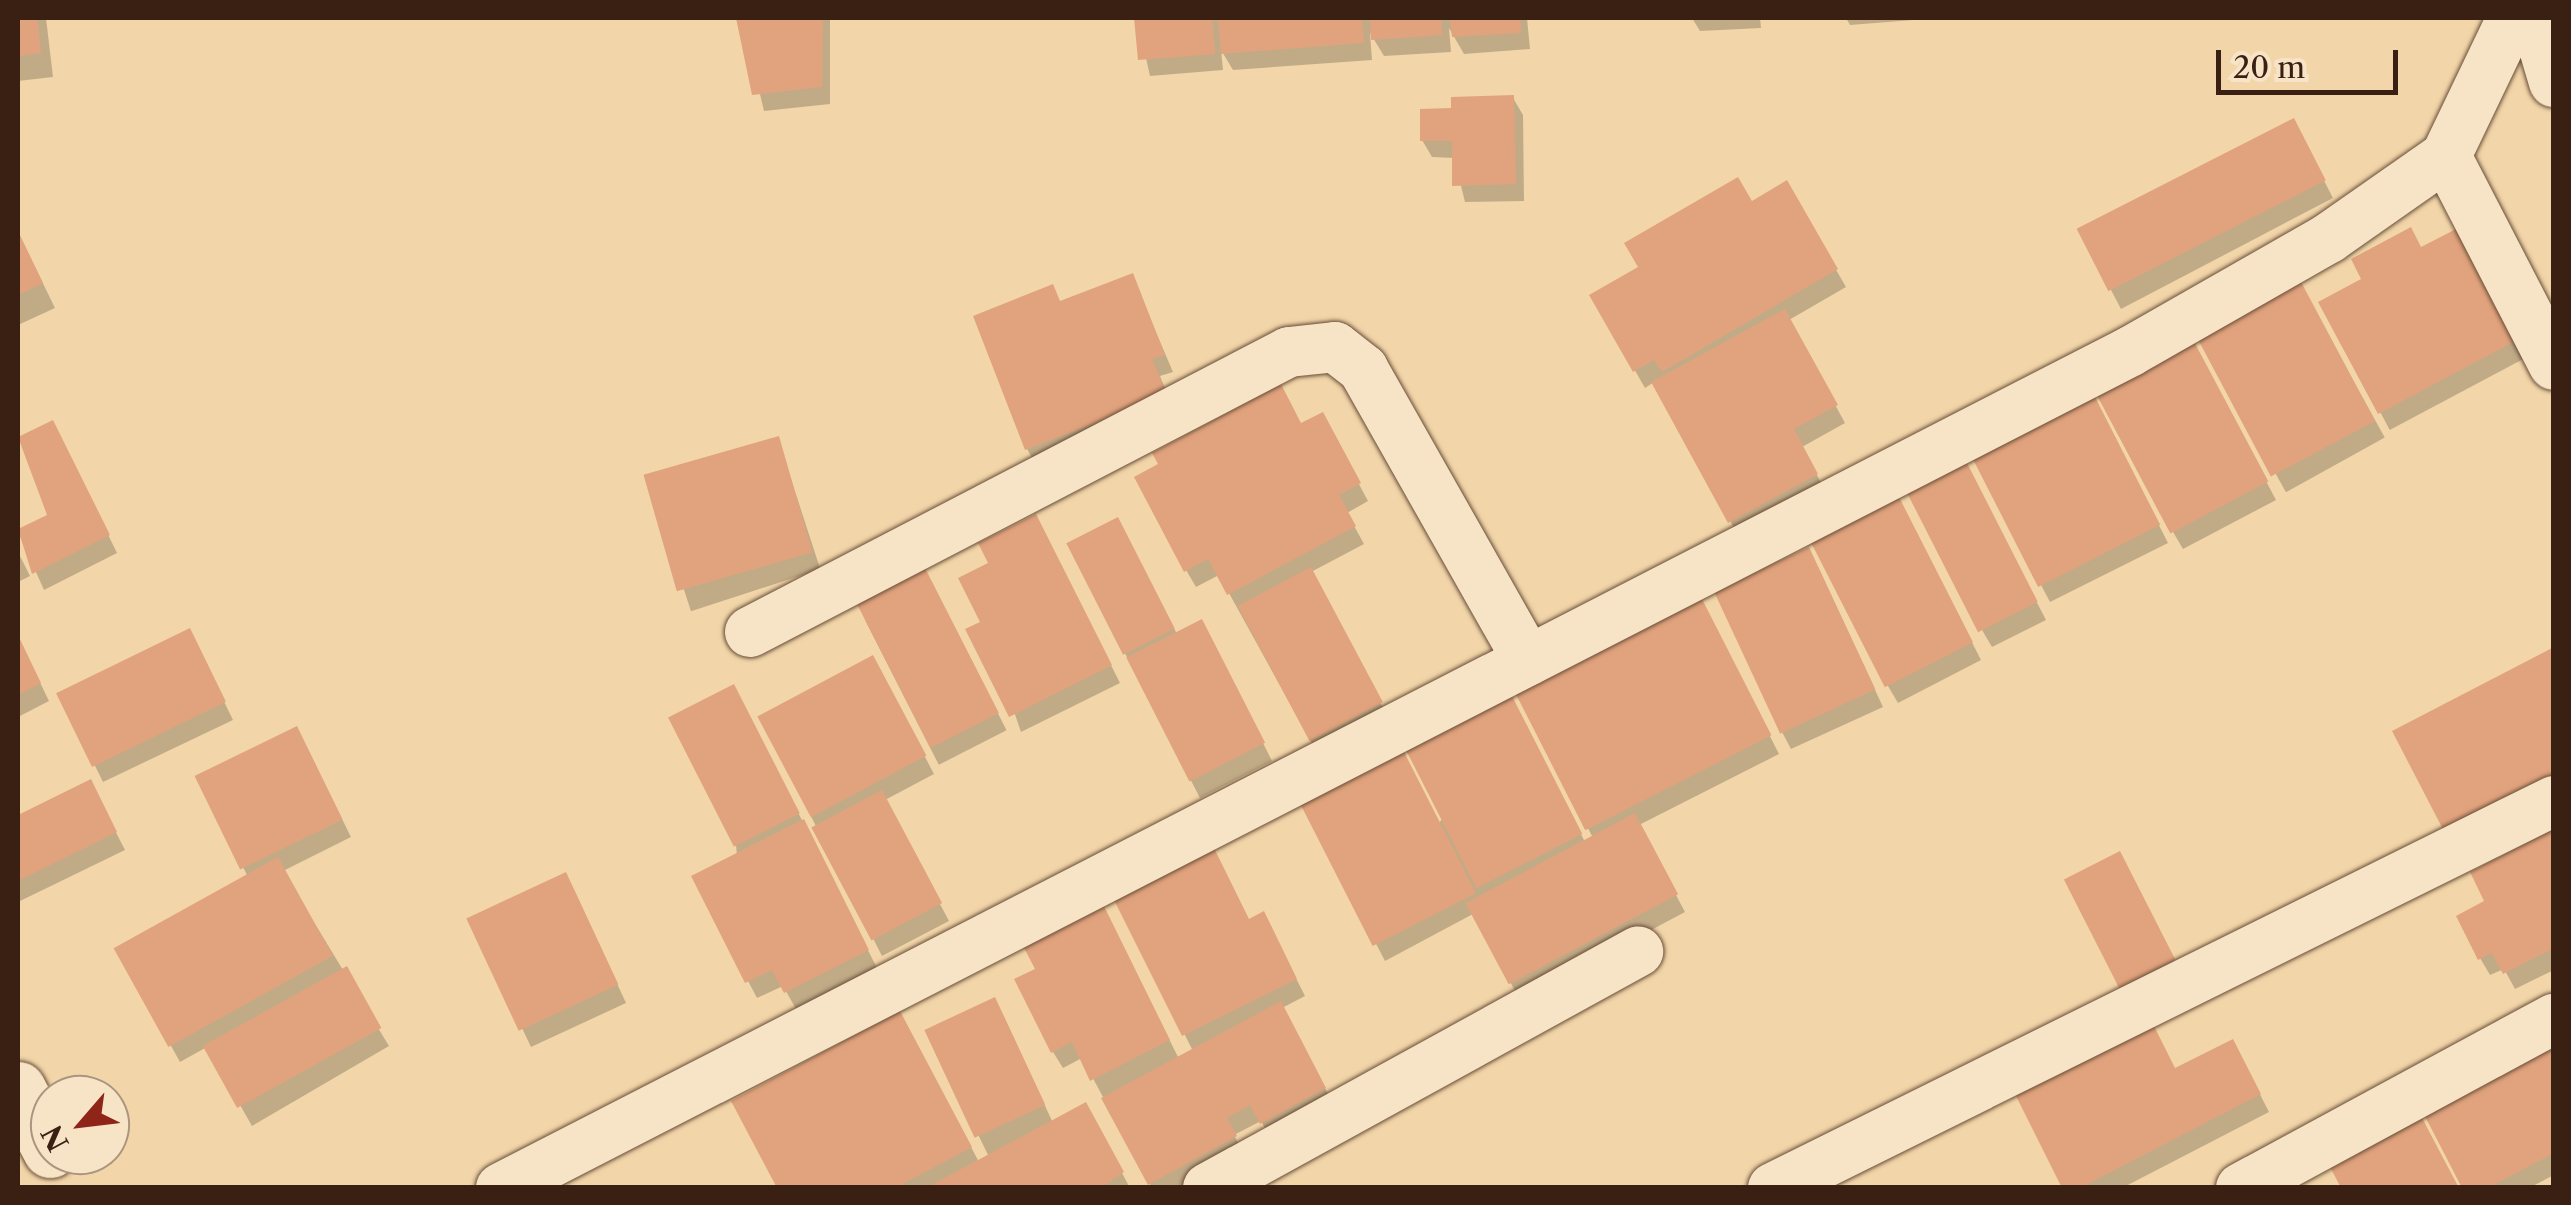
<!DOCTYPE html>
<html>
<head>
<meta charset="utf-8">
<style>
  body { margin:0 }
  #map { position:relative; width:2571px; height:1205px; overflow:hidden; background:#f2d6a9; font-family:"Libre Caslon Text",serif }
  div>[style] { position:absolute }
  .shadow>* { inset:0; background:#0003; transform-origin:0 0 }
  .building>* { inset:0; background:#e1a37d; transform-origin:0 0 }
  .roads { filter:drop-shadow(0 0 2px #684d38) drop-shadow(0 0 2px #684d38) }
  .street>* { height:50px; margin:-25px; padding:0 25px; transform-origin:25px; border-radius:25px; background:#f7e4c7 }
  .secondary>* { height:55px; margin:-27.5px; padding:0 27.5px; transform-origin:27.5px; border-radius:27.5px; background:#f7e4c7 }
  span { translate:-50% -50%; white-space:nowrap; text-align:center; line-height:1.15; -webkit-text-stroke:10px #f7e4c7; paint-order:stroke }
  .frame { position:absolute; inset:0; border:20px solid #3a1f13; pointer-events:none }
  .north { position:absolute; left:30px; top:1075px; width:100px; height:100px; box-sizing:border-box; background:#f7e4c7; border:2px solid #ab957f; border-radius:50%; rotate:242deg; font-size:28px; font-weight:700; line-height:40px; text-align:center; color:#3a1f13 }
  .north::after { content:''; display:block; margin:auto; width:35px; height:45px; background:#8f2418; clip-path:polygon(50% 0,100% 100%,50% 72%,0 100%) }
  .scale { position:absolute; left:2216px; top:50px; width:182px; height:45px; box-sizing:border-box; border:5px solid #3a1f13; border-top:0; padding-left:12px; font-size:30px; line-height:35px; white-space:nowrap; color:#3a1f13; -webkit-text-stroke:8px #f7e4c7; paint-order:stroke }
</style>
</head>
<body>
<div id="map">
  <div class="shadow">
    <div style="clip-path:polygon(18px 18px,46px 18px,53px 77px,18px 81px)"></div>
    <div style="clip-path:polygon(742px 18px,830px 18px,830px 104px,764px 111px)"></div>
    <div style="clip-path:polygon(1137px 18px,1527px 18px,1530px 49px,1464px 54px,1449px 28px,1451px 52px,1384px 56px,1370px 33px,1372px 60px,1233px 70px,1221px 50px,1223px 70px,1150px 76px)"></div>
    <div style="clip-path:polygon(1692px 18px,1760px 18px,1761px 28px,1700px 31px)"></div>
    <div style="clip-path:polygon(1846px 18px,1926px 18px,1926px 19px,1850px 25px)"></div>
    <div style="clip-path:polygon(1513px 98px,1523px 115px,1524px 201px,1465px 202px,1454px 158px,1432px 157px,1422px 140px,1454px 110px)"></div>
    <div style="clip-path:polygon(2302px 138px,2333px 198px,2121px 309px,2080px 231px)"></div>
    <div style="clip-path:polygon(1786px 183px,1846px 287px,1789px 320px,1845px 423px,1802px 447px,1826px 492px,1740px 539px,1654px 382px,1645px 388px,1592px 296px)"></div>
    <div style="left:2459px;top:230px;width:144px;height:155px;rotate:62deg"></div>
    <div style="clip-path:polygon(18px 232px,55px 308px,18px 325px)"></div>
    <div style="clip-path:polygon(1132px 276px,1173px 372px,1160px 376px,1175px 413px,1037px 466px,1027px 449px,1061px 303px)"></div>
    <div style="left:2298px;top:281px;width:179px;height:113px;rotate:61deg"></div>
    <div style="clip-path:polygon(2199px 354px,2276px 500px,2183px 549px,2173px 532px)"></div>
    <div style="clip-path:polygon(2102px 413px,2168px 543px,2050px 602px,2041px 585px)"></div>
    <div style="clip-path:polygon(1301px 426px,1331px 432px,1368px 501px,1347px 513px,1364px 544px,1311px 572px,1390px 721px,1320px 758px,1219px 575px,1196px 587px,1186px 570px)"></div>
    <div style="left:778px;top:439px;width:137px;height:136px;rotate:72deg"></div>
    <div style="clip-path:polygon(62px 440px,117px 553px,44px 590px,18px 532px,50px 516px)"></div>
    <div style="clip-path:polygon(1974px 481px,2046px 620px,1992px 647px,1982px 630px)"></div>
    <div style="clip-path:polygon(1908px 517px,1981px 660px,1898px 703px,1888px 686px)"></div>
    <div style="clip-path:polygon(1045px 534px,1120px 683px,1021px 732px,984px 624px)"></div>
    <div style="clip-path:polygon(1127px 537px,1177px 634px,1211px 639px,1272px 761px,1200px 798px,1069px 545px)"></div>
    <div style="clip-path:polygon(18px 552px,30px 576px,18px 582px)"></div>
    <div style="clip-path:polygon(1818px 567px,1883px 707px,1791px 749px,1782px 732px)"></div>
    <div style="left:933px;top:586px;width:162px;height:76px;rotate:63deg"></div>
    <div style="clip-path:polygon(1711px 620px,1779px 754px,1639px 825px,1685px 912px,1520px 1000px,1473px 914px,1385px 961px,1302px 802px,1439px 823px,1520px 716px,1585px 842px,1593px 838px,1520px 695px)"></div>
    <div style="clip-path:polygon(18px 637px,49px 701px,18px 717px)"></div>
    <div style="clip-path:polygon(198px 648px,233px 720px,103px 782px,59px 693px)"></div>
    <div style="clip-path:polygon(882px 675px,934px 774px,885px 800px,949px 921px,882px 956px,761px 718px)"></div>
    <div style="clip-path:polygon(743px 704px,877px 968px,796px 1009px,783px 986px,757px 998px,748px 981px,736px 845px)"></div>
    <div style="clip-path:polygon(306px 746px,351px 837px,283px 871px,389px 1046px,252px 1126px,207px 1047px,180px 1062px,117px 949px,248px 877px,198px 778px)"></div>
    <div style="clip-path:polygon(90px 782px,125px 850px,18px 902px,18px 817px)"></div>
    <div style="clip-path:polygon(2554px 832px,2554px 970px,2515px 989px,2504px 969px,2490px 975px,2480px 958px,2487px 902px)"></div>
    <div style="clip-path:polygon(2128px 872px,2183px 978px,2130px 1004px,2067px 881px)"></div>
    <div style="clip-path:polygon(575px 892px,626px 1003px,531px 1047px,470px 919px)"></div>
    <div style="clip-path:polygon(1116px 899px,1272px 931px,1305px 996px,1282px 1008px,1334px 1105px,1272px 1140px,1261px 1121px,1234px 1135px,1244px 1154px,1183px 1188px,1152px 1188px,1082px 1058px,1063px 1068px,1053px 1052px,1111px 923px,1179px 1059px,1193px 1051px)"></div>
    <div style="clip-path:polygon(1004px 1017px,1053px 1123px,1095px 1122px,1130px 1188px,780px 1188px,909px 1031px,979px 1162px,989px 1157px,928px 1032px)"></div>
    <div style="clip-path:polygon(2554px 1022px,2554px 1175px,2529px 1188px,2465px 1188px)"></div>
    <div style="clip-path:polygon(2242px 1059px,2269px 1112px,2122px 1188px,2065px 1188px,2175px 1070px)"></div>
  </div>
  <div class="building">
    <div style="clip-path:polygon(18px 18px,37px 18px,41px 53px,18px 56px)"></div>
    <div style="clip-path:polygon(736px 18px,823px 18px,822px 87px,752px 95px)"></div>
    <div style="clip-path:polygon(1134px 18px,1212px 18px,1215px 54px,1138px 60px)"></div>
    <div style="clip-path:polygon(1218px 18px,1362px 18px,1364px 43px,1221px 54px)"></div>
    <div style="clip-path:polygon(1370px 18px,1441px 18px,1442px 35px,1371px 40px)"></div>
    <div style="clip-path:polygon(1450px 18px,1520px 18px,1521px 33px,1452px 37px)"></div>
    <div style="clip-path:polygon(1514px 95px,1516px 184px,1452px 186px,1452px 141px,1420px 141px,1420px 109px,1451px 108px,1451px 97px)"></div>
    <div style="left:2294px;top:118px;width:70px;height:244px;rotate:63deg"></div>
    <div style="clip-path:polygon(1738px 177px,1752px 201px,1787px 180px,1838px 269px,1662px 372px,1654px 360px,1633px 372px,1589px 295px,1638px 267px,1624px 243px)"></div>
    <div style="clip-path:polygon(2411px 227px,2421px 247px,2460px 227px,2519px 339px,2378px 414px,2318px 302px,2361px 279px,2351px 259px)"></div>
    <div style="clip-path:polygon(18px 231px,43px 283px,18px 295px)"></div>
    <div style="clip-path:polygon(1133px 273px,1165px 355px,1152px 359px,1167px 395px,1025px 450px,973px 316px,1053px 284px,1060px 301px)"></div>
    <div style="left:2299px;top:278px;width:162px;height:118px;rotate:62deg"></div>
    <div style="clip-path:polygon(1785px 309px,1838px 405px,1794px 429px,1818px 474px,1728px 523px,1651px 382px)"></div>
    <div style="left:2190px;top:334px;width:167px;height:111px;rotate:62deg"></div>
    <div style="clip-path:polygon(1281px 384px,1301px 423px,1323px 412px,1361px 483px,1339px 495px,1356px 526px,1227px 595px,1208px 559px,1184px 572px,1134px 477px,1158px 464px,1152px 453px)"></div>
    <div style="left:2093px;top:393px;width:148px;height:137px;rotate:63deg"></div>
    <div style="clip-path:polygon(53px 420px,110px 535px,32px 574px,18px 529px,47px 515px,18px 437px)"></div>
    <div style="left:779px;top:436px;width:121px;height:141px;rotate:74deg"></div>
    <div style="left:1966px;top:461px;width:158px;height:67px;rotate:63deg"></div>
    <div style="left:1899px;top:497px;width:163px;height:99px;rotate:63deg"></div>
    <div style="clip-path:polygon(1036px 514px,1112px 665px,1009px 717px,965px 629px,980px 622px,958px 578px,988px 563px,978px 543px)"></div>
    <div style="left:1118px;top:517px;width:125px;height:58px;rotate:63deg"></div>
    <div style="left:1809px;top:547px;width:157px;height:105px;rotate:65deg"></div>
    <div style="left:924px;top:566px;width:165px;height:77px;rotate:63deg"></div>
    <div style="left:1311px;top:567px;width:153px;height:83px;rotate:62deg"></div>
    <div style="left:1702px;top:599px;width:153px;height:209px;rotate:63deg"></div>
    <div style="left:1202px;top:619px;width:139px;height:85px;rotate:63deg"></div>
    <div style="left:190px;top:628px;width:82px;height:149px;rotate:64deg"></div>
    <div style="clip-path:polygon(18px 635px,41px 683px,18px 695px)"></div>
    <div style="clip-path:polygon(2554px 647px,2554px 785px,2448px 839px,2392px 731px)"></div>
    <div style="left:873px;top:655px;width:114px;height:131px;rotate:62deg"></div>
    <div style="left:734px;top:684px;width:145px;height:74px;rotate:63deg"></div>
    <div style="left:1512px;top:696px;width:155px;height:119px;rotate:63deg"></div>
    <div style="left:297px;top:726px;width:104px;height:114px;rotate:64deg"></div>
    <div style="left:1402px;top:748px;width:163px;height:116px;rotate:63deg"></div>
    <div style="clip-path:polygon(91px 779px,117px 832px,18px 881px,18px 815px)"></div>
    <div style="left:882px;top:790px;width:128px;height:80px;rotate:62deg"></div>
    <div style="clip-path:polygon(2554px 809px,2554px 948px,2503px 974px,2492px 953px,2478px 960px,2456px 916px,2484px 901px,2470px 872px,2550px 831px,2543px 814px)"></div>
    <div style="left:1635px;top:813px;width:92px;height:192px;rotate:62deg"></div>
    <div style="clip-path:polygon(804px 819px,869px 950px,784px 993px,772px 970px,745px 983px,691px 876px)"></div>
    <div style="clip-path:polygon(1214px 848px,1249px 919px,1264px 911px,1297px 979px,1182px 1036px,1113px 898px)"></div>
    <div style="left:2120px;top:851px;width:122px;height:63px;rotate:63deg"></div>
    <div style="left:278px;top:857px;width:113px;height:188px;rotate:61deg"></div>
    <div style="left:566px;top:872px;width:124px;height:110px;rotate:65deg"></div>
    <div style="clip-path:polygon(1102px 902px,1170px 1040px,1090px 1081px,1072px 1042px,1051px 1053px,1014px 979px,1035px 969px,1021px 942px)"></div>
    <div style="left:347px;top:966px;width:71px;height:165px;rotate:61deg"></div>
    <div style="left:995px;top:997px;width:119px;height:78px;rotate:65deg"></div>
    <div style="clip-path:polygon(1281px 1001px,1326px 1088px,1260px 1124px,1250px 1105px,1227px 1118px,1237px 1136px,1148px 1185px,1101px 1098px)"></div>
    <div style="clip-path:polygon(900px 1011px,972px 1147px,895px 1188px,777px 1188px,731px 1101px)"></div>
    <div style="clip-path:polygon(2554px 1019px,2554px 1153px,2488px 1188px,2462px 1188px,2413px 1093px)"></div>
    <div style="clip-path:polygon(2151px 1020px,2175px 1068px,2233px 1039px,2261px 1094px,2080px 1188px,2062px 1188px,2013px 1090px)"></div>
    <div style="clip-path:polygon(1086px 1102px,1124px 1172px,1101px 1188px,926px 1188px)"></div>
    <div style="clip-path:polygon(2421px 1116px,2459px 1188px,2341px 1188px,2329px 1165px)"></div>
  </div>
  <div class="roads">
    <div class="street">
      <div style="left:2535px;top:18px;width:67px;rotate:73.5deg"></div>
      <div style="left:2446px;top:156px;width:235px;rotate:62.7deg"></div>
      <div style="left:750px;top:632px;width:607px;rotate:-27.45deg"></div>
      <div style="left:1289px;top:352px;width:46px;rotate:-6.2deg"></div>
      <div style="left:1335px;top:347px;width:36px;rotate:38deg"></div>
      <div style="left:1363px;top:369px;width:335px;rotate:60.5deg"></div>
      <div style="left:501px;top:1188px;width:1832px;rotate:-27.18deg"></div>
      <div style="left:2131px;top:351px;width:228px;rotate:-29.7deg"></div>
      <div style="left:2329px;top:238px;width:143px;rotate:-35deg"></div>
      <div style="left:2446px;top:156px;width:153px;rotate:-64.4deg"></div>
      <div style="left:1208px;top:1188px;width:491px;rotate:-28.8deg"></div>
      <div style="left:1773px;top:1188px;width:872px;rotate:-26.36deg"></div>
      <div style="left:2241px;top:1188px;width:356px;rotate:-28.4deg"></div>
    </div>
    <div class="secondary">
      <div style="left:18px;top:1089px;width:69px;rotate:62.3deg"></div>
    </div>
  </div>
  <div class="frame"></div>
  <div class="north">N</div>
  <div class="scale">20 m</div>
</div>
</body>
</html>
